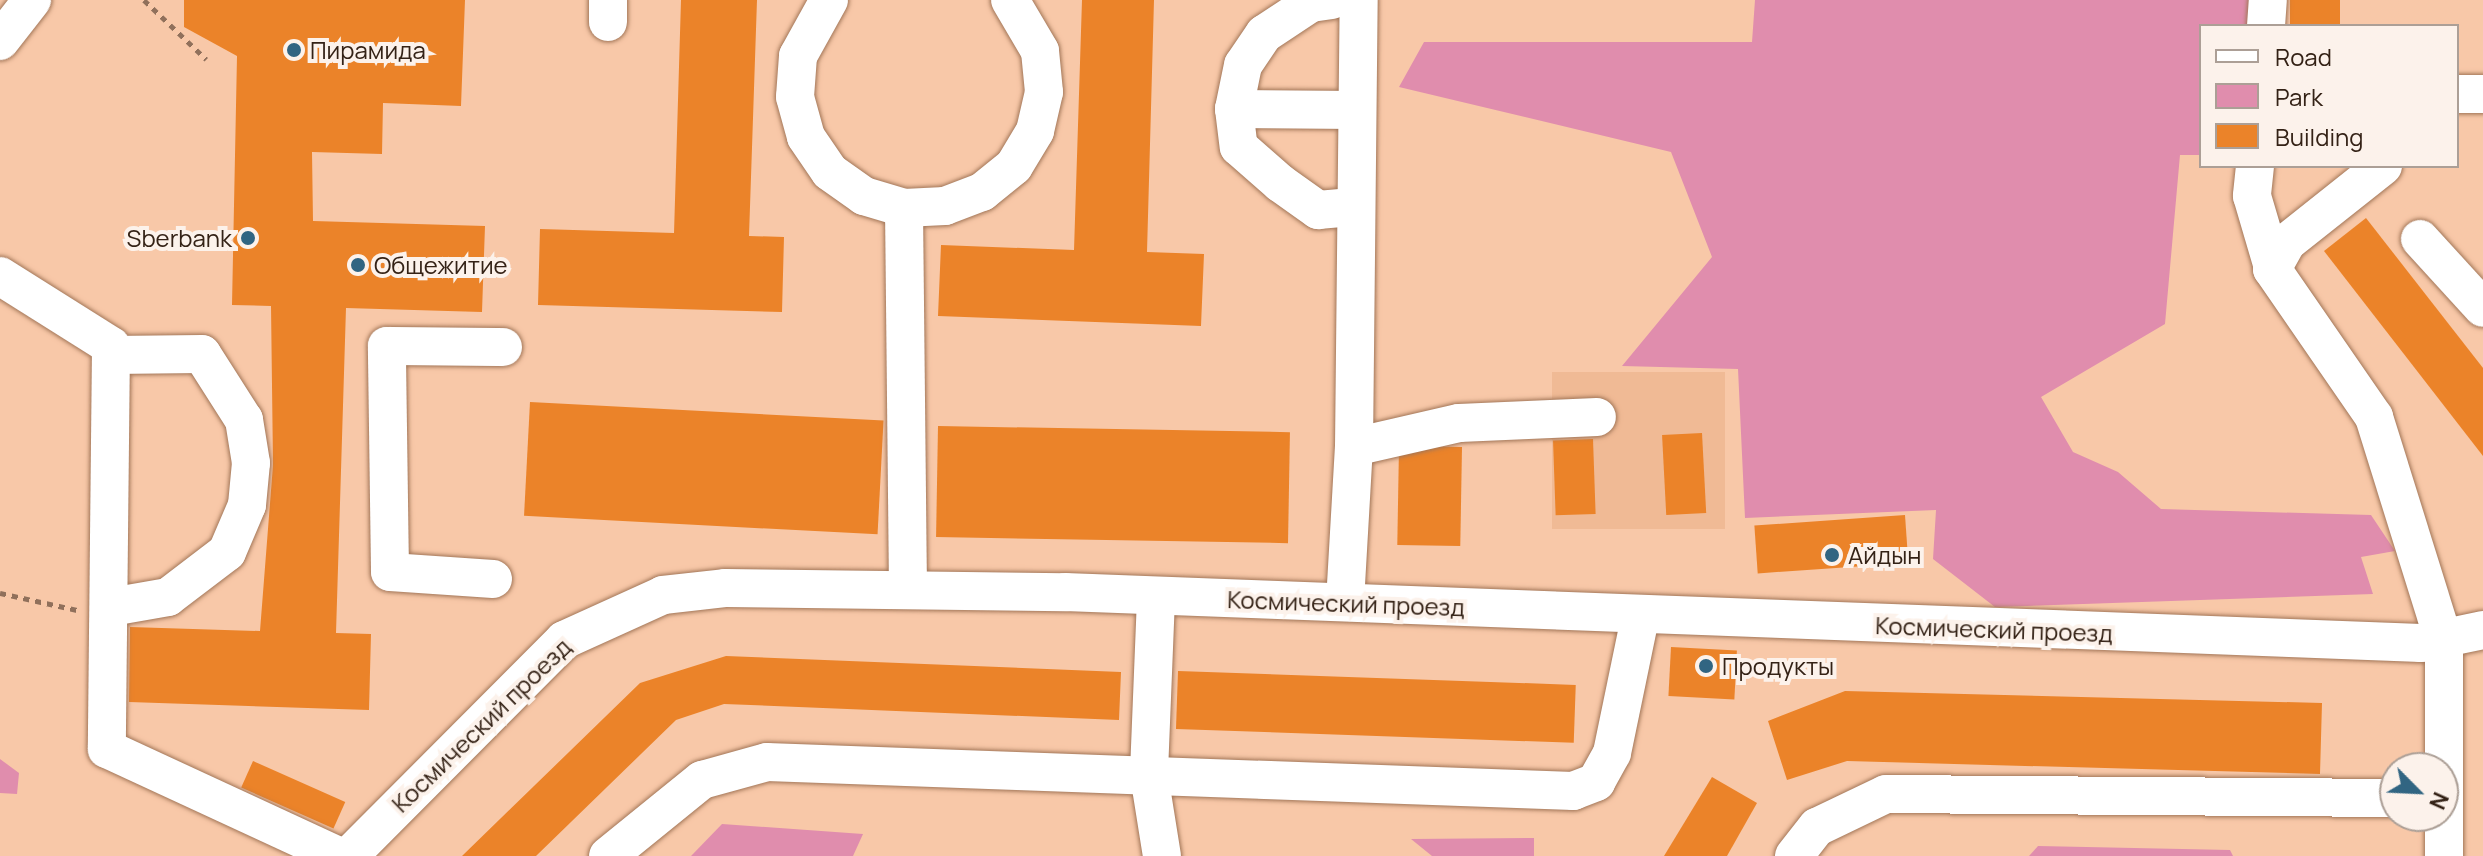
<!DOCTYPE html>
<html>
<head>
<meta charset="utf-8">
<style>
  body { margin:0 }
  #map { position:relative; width:2483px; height:856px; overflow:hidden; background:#f8c8a8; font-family:Manrope,sans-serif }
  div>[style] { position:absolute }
  .built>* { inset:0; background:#f0ba95; transform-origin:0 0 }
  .green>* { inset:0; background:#e08dad }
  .building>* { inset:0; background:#eb8329; transform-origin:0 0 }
  .path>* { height:5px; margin-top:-2.5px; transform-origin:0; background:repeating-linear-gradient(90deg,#90705b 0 6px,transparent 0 12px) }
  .roads { filter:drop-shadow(0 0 2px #a27658) drop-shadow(0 0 2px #a27658) }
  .minor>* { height:38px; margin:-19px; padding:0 19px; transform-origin:19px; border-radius:19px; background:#fff }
  .dots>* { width:22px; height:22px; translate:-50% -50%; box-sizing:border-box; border:4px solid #fcf2eb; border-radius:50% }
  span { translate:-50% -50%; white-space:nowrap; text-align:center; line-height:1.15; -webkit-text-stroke:8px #fcf2eb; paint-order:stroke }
  .poi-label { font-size:24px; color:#342216 }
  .left { translate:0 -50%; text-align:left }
  .right { translate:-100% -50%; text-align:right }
  .street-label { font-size:24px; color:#342216 }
  .legend { position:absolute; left:2199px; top:24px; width:260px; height:144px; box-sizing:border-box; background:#fcf2eb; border:2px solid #ac9f96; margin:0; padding:10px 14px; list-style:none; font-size:24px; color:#342216 }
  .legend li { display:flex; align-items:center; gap:16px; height:40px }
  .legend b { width:40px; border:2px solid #ac9f96 }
  .north { position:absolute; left:2379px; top:752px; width:80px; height:80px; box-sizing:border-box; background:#fcf2eb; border:2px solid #ac9f96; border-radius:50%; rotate:114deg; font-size:22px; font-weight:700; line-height:32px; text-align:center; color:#342216 }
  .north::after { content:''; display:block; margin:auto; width:28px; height:36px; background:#316582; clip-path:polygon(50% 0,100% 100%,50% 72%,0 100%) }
</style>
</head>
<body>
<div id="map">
  <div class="built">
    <div style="left:1552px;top:372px;width:173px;height:157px"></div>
  </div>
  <div class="green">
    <div style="clip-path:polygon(1755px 0,2263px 0,2260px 26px,2201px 26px,2201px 155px,2180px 155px,2165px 324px,2041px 397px,2073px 452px,2118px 472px,2161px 509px,2371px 515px,2395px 551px,2361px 557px,2373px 594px,1995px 607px,1933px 559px,1936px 510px,1745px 518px,1738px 369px,1622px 366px,1712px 257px,1671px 152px,1399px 87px,1424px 42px,1752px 42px)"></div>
    <div style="clip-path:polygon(0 759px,19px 773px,17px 794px,0 793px)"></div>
    <div style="clip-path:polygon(722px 824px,863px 834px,853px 856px,691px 856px)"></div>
    <div style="clip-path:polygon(1534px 838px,1534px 856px,1432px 856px,1411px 839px)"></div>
    <div style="clip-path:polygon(2038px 846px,2230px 850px,2233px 856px,2029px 856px)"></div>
  </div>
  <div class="building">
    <div style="clip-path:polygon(184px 0,465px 0,461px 106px,383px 103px,382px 154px,312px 152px,313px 221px,485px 226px,482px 312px,346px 308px,336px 633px,371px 634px,369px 710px,129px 702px,130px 627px,260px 631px,273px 465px,271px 306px,232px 305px,237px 56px,184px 27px)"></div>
    <div style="clip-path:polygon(681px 0,757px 0,749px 236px,784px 237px,782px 312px,538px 305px,540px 229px,674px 233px)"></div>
    <div style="clip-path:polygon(1082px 0,1154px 0,1147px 252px,1204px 254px,1201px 326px,938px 316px,941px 245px,1074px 250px)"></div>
    <div style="left:2290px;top:0;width:50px;height:26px"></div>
    <div style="clip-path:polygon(2366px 218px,2483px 368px,2483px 456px,2324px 251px)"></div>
    <div style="left:530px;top:402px;width:354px;height:114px;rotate:3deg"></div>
    <div style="left:938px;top:426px;width:352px;height:111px;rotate:1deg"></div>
    <div style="left:1702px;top:433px;width:80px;height:40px;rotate:87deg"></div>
    <div style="left:1593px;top:439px;width:75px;height:40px;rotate:88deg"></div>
    <div style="left:1462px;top:447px;width:99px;height:63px;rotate:91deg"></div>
    <div style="left:1905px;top:515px;width:48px;height:151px;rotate:86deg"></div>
    <div style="left:1671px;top:647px;width:66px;height:49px;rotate:3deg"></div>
    <div style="clip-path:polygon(726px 656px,1121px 672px,1119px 720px,724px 704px,676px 720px,536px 856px,462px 856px,640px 683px)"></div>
    <div style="left:1178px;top:671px;width:398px;height:58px;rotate:2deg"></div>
    <div style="clip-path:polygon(1845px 691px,2322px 703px,2320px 774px,1847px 761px,1787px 780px,1768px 721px)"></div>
    <div style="left:253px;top:761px;width:101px;height:29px;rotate:24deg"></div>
    <div style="clip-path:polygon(1712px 777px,1757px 803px,1727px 856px,1664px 856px)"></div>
  </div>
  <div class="path">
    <div style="left:144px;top:0;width:86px;rotate:43.6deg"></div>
    <div style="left:0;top:593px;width:79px;rotate:12.4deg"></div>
  </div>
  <div class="roads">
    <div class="minor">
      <div style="left:829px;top:0;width:64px;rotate:119deg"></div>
      <div style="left:798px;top:56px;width:41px;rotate:94.2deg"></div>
      <div style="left:795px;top:97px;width:41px;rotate:74.6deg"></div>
      <div style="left:806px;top:137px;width:42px;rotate:55.6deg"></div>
      <div style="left:830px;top:172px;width:42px;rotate:35.2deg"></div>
      <div style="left:864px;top:196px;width:42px;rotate:16.7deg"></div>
      <div style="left:904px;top:208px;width:41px;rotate:-2.8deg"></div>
      <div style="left:945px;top:206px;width:40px;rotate:-21deg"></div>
      <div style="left:982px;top:192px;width:41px;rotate:-39.1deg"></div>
      <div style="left:1014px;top:166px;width:41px;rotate:-59deg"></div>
      <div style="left:1035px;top:131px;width:40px;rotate:-77deg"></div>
      <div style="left:1044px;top:92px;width:41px;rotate:-95.6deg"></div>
      <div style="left:1040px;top:51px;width:59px;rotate:-120.5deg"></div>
      <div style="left:1332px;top:0;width:21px;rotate:172deg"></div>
      <div style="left:1311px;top:3px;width:56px;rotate:146.6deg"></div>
      <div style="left:1264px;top:34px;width:37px;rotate:124deg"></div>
      <div style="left:1243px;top:65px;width:45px;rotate:101.6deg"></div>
      <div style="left:1234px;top:109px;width:38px;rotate:83deg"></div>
      <div style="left:1239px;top:147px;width:55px;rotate:41.3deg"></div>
      <div style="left:1280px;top:183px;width:47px;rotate:35.4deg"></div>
      <div style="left:1318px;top:210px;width:37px;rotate:-5deg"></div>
      <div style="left:608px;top:22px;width:22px;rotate:-90deg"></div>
      <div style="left:2266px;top:26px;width:26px;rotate:-86deg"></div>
      <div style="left:0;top:41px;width:52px;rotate:-52deg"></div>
      <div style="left:2457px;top:94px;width:26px"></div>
      <div style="left:1234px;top:109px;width:123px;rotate:0.5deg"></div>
      <div style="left:2255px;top:166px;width:30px;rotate:96deg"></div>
      <div style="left:2252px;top:196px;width:71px;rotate:73.6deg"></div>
      <div style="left:2383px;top:166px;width:122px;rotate:141.6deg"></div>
      <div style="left:2287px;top:242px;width:31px;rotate:119deg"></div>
      <div style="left:2272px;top:269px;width:180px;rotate:55.4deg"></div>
      <div style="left:2374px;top:417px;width:236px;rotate:72.7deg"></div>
      <div style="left:2444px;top:642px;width:214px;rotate:90deg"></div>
      <div style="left:904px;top:208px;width:380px;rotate:89.4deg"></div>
      <div style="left:2420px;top:239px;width:93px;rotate:47.6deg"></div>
      <div style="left:0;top:276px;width:131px;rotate:32.2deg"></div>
      <div style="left:111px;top:346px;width:403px;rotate:90.6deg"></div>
      <div style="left:107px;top:749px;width:255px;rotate:24.8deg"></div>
      <div style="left:1354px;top:447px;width:447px;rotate:-89.4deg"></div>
      <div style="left:493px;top:579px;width:103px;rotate:-176.1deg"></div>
      <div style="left:390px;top:572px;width:226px;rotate:-90.8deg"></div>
      <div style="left:387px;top:346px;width:116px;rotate:0.5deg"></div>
      <div style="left:1156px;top:598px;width:177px;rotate:92.3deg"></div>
      <div style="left:1149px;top:775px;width:82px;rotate:80.9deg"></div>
      <div style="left:1345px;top:602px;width:155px;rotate:-86.7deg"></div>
      <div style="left:1354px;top:447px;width:108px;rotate:-12.9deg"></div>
      <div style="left:1459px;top:423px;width:138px;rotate:-2.5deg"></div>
      <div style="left:111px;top:607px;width:58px;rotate:-10deg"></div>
      <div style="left:168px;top:597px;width:74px;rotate:-37.3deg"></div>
      <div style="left:227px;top:552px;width:51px;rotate:-66.9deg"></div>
      <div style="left:247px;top:505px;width:42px;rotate:-84.6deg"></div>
      <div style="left:251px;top:463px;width:44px;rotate:-99.2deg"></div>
      <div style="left:244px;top:420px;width:78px;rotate:-122.5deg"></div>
      <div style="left:202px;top:354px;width:91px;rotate:179.4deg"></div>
      <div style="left:349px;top:856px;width:305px;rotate:-45.1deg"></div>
      <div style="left:564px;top:640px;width:109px;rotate:-24.4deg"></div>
      <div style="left:663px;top:595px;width:62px;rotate:-6.4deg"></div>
      <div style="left:725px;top:588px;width:340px;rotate:0.7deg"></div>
      <div style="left:1065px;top:592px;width:1357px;rotate:2.15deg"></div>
      <div style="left:2421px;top:643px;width:63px;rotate:-11.8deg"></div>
      <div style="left:608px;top:856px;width:121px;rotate:-39deg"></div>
      <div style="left:702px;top:780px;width:67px;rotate:-15.5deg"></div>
      <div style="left:767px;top:762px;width:807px;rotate:2.06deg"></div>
      <div style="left:1573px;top:791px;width:25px;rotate:-21deg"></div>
      <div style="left:1596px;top:782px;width:33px;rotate:-61deg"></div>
      <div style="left:1612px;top:753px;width:138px;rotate:-78.3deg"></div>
      <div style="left:1794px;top:856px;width:37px;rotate:-52deg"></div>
      <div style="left:1817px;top:827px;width:76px;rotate:-25.6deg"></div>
      <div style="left:1886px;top:794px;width:509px;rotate:0.45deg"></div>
    </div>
  </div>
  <div class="dots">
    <div style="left:294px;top:50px;background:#316582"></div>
    <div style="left:248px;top:238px;background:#316582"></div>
    <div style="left:358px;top:265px;background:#316582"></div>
    <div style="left:1832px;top:555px;background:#316582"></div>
    <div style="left:1706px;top:666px;background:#316582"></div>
  </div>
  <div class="poi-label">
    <span class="left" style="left:310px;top:50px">Пирамида</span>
    <span class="right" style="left:232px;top:238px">Sberbank</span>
    <span class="left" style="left:374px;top:265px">Общежитие</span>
    <span class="left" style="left:1848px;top:555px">Айдын</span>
    <span class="left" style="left:1722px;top:666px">Продукты</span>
  </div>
  <div class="street-label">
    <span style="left:1346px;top:603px;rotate:2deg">Космический проезд</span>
    <span style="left:1994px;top:629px;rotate:2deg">Космический проезд</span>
    <span style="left:481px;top:725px;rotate:-44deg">Космический проезд</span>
  </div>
  <ul class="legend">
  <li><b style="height:10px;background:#fff"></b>Road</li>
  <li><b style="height:22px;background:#e08dad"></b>Park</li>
  <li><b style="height:22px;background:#eb8329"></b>Building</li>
  </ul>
  <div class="north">N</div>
</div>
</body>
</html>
